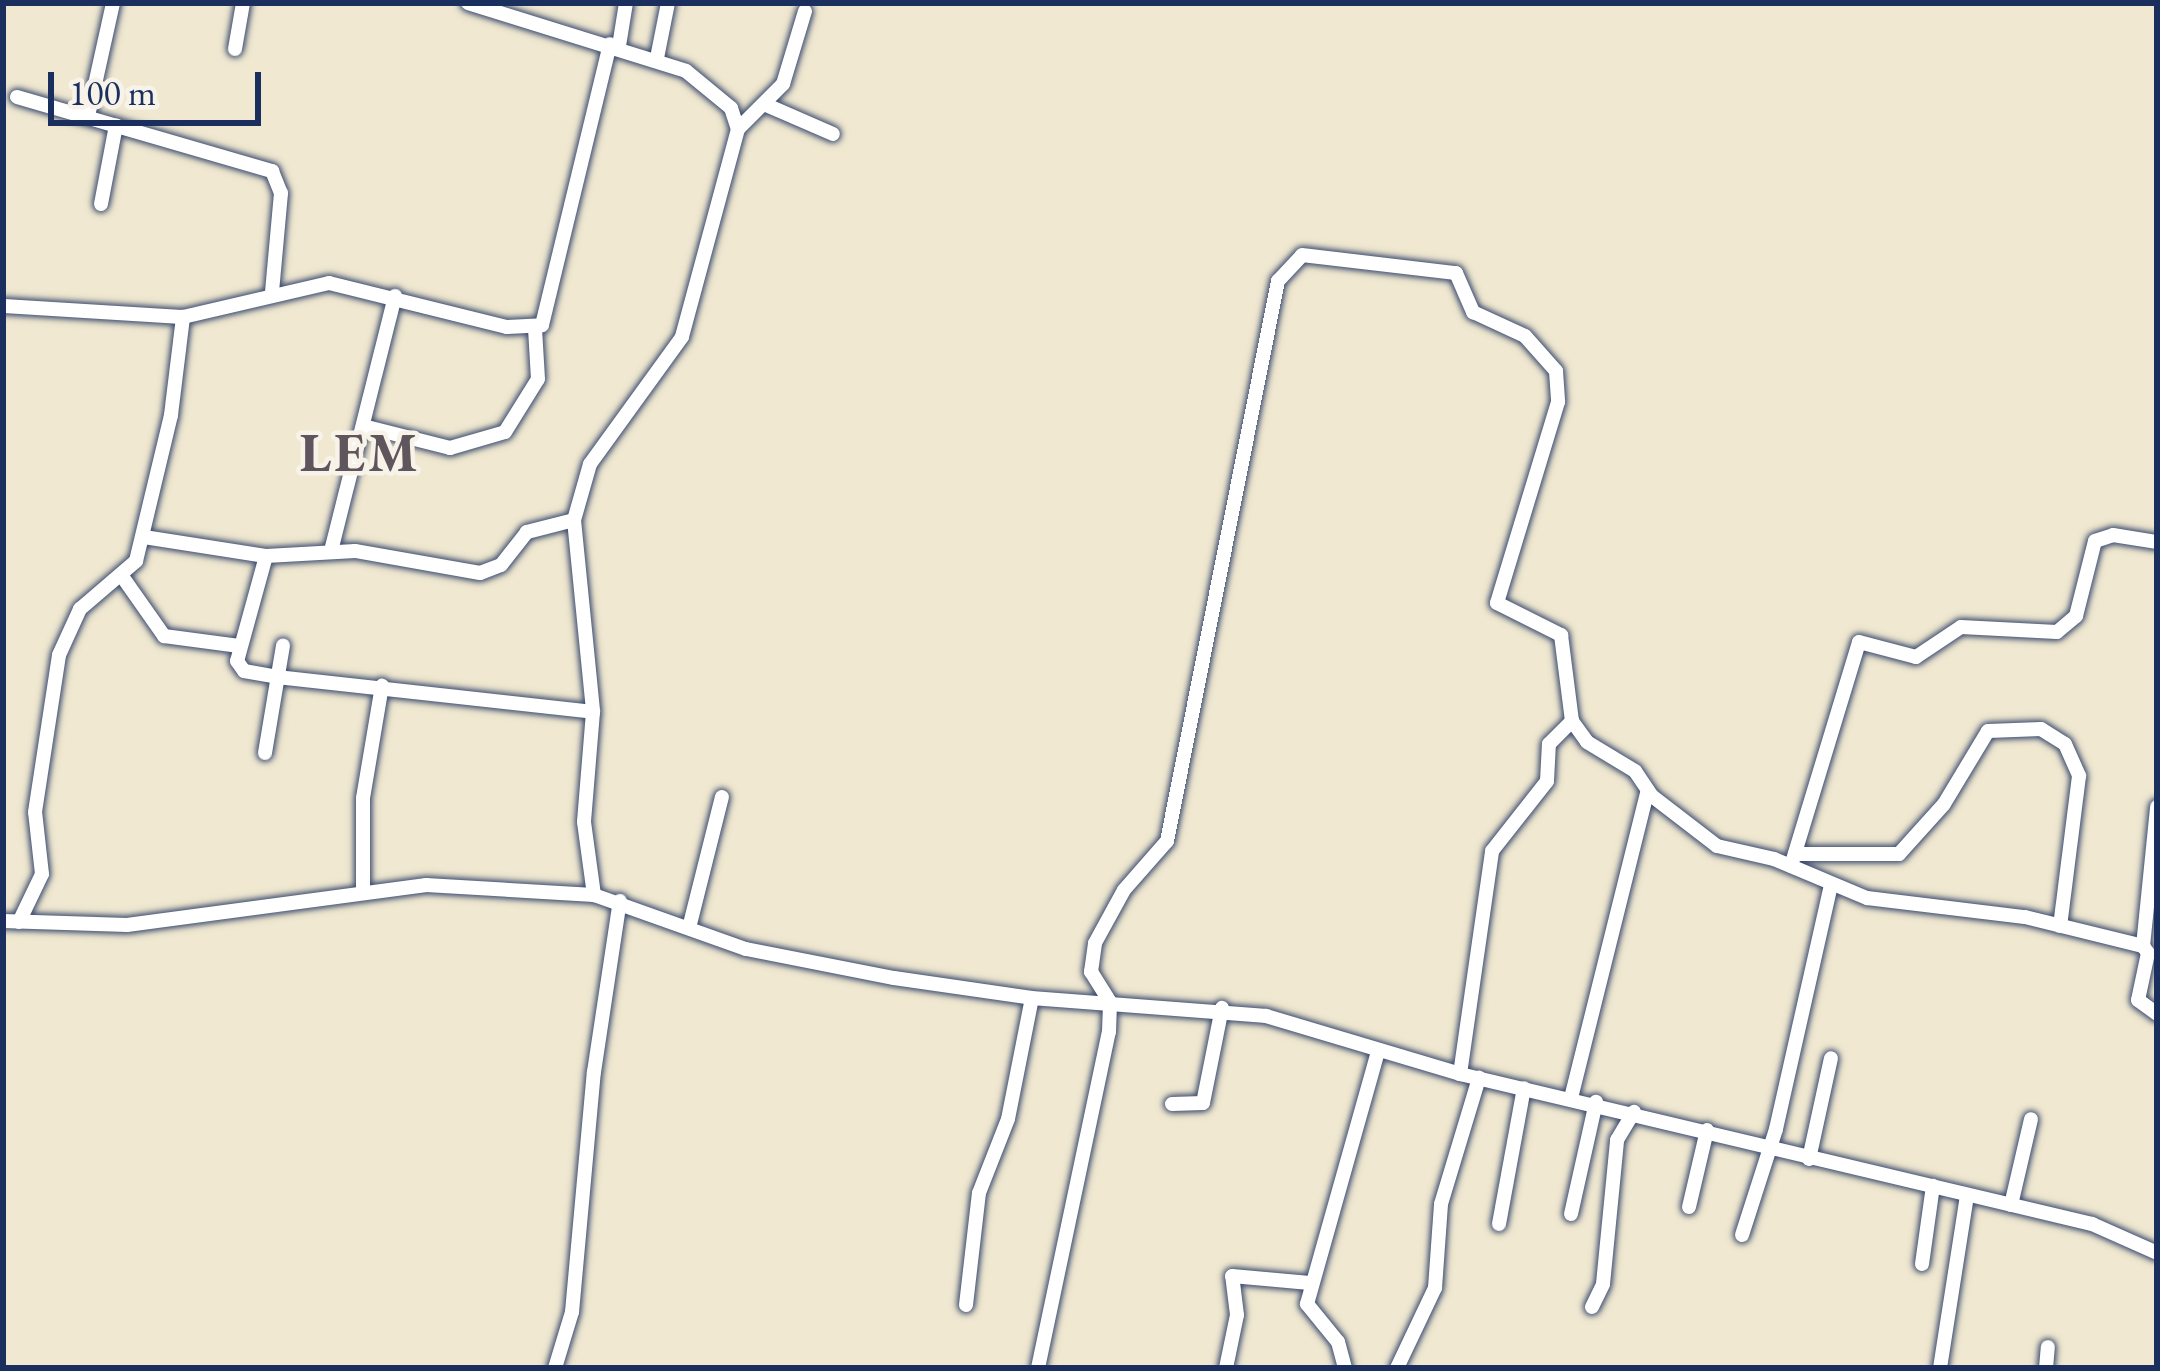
<!DOCTYPE html>
<html>
<head>
<meta charset="utf-8">
<style>
  body { margin:0 }
  #map { position:relative; width:2160px; height:1371px; overflow:hidden; background:#f0e8d0; font-family:"EB Garamond",serif }
  div>[style] { position:absolute }
  .roads { filter:drop-shadow(0 0 3px #3b4b6f) drop-shadow(0 0 3px #3b4b6f) }
  .minor>* { height:14px; margin:-7px; padding:0 7px; transform-origin:7px; border-radius:7px; background:#fff }
  span { translate:-50% -50%; white-space:nowrap; text-align:center; line-height:1.15; -webkit-text-stroke:9px #f7f3e8; paint-order:stroke }
  .district-label { font-size:54px; color:#5e555d; font-weight:700; letter-spacing:3px }
  .frame { position:absolute; inset:0; border:6px solid #1b2f5e; pointer-events:none }
  .scale { position:absolute; left:48px; top:72px; width:213px; height:54px; box-sizing:border-box; border:6px solid #1b2f5e; border-top:0; padding-left:15px; font-size:36px; line-height:42px; white-space:nowrap; color:#1b2f5e; -webkit-text-stroke:9px #f7f3e8; paint-order:stroke }
</style>
</head>
<body>
<div id="map">
  <div class="roads">
    <div class="minor">
      <div style="left:468px;top:3px;width:228px;rotate:17.3deg"></div>
      <div style="left:686px;top:71px;width:58px;rotate:39.4deg"></div>
      <div style="left:731px;top:108px;width:22px;rotate:72deg"></div>
      <div style="left:738px;top:129px;width:215px;rotate:105.1deg"></div>
      <div style="left:682px;top:337px;width:157px;rotate:125.9deg"></div>
      <div style="left:590px;top:464px;width:58px;rotate:105.9deg"></div>
      <div style="left:574px;top:520px;width:193px;rotate:84.3deg"></div>
      <div style="left:593px;top:712px;width:110px;rotate:94.7deg"></div>
      <div style="left:584px;top:822px;width:74px;rotate:82.2deg"></div>
      <div style="left:619px;top:46px;width:44px;rotate:-80.8deg"></div>
      <div style="left:235px;top:49px;width:47px;rotate:-80.1deg"></div>
      <div style="left:657px;top:58px;width:56px;rotate:-78.7deg"></div>
      <div style="left:17px;top:97px;width:266px;rotate:16.2deg"></div>
      <div style="left:272px;top:171px;width:24px;rotate:68deg"></div>
      <div style="left:281px;top:193px;width:99px;rotate:95.2deg"></div>
      <div style="left:764px;top:104px;width:75px;rotate:23.5deg"></div>
      <div style="left:88px;top:116px;width:116px;rotate:-77.5deg"></div>
      <div style="left:738px;top:129px;width:64px;rotate:-45deg"></div>
      <div style="left:783px;top:84px;width:76px;rotate:-73.2deg"></div>
      <div style="left:101px;top:204px;width:80px;rotate:-79.2deg"></div>
      <div style="left:3px;top:306px;width:180px;rotate:3.5deg"></div>
      <div style="left:363px;top:426px;width:90px;rotate:14.2deg"></div>
      <div style="left:450px;top:448px;width:57px;rotate:-16.2deg"></div>
      <div style="left:505px;top:432px;width:62px;rotate:-58.1deg"></div>
      <div style="left:538px;top:379px;width:50px;rotate:-93.4deg"></div>
      <div style="left:574px;top:520px;width:49px;rotate:165.7deg"></div>
      <div style="left:527px;top:532px;width:42px;rotate:128.2deg"></div>
      <div style="left:501px;top:565px;width:22px;rotate:159deg"></div>
      <div style="left:480px;top:573px;width:127px;rotate:-170deg"></div>
      <div style="left:355px;top:551px;width:89px;rotate:176.8deg"></div>
      <div style="left:266px;top:556px;width:109px;rotate:105.4deg"></div>
      <div style="left:237px;top:661px;width:12px;rotate:55deg"></div>
      <div style="left:244px;top:671px;width:34px;rotate:10deg"></div>
      <div style="left:277px;top:677px;width:318px;rotate:6.3deg"></div>
      <div style="left:144px;top:537px;width:123px;rotate:8.9deg"></div>
      <div style="left:331px;top:551px;width:263px;rotate:-75.9deg"></div>
      <div style="left:124px;top:579px;width:70px;rotate:54.9deg"></div>
      <div style="left:164px;top:636px;width:76px;rotate:7.6deg"></div>
      <div style="left:265px;top:753px;width:109px;rotate:-80.5deg"></div>
      <div style="left:1795px;top:854px;width:104px"></div>
      <div style="left:1899px;top:854px;width:67px;rotate:-48deg"></div>
      <div style="left:1944px;top:804px;width:85px;rotate:-58.9deg"></div>
      <div style="left:1988px;top:731px;width:53px;rotate:-2.2deg"></div>
      <div style="left:2041px;top:729px;width:28px;rotate:32deg"></div>
      <div style="left:2065px;top:744px;width:35px;rotate:66deg"></div>
      <div style="left:2079px;top:776px;width:151px;rotate:97.2deg"></div>
      <div style="left:1791px;top:866px;width:234px;rotate:-73.1deg"></div>
      <div style="left:1859px;top:642px;width:59px;rotate:14.7deg"></div>
      <div style="left:1916px;top:657px;width:54px;rotate:-33.7deg"></div>
      <div style="left:1961px;top:627px;width:96px;rotate:3deg"></div>
      <div style="left:2057px;top:632px;width:25px;rotate:-40deg"></div>
      <div style="left:2076px;top:616px;width:77px;rotate:-75.8deg"></div>
      <div style="left:2095px;top:541px;width:19px;rotate:-18deg"></div>
      <div style="left:2113px;top:535px;width:45px;rotate:9deg"></div>
      <div style="left:363px;top:893px;width:95px;rotate:-90deg"></div>
      <div style="left:363px;top:798px;width:114px;rotate:-80.4deg"></div>
      <div style="left:3px;top:921px;width:124px;rotate:1.8deg"></div>
      <div style="left:127px;top:925px;width:302px;rotate:-7.6deg"></div>
      <div style="left:426px;top:885px;width:168px;rotate:3.4deg"></div>
      <div style="left:594px;top:895px;width:161px;rotate:19.6deg"></div>
      <div style="left:746px;top:949px;width:151px;rotate:11.1deg"></div>
      <div style="left:894px;top:978px;width:139px;rotate:8.2deg"></div>
      <div style="left:1032px;top:998px;width:235px;rotate:4.4deg"></div>
      <div style="left:1266px;top:1016px;width:202px;rotate:16.6deg"></div>
      <div style="left:1460px;top:1074px;width:650px;rotate:13.35deg"></div>
      <div style="left:2092px;top:1224px;width:71px;rotate:24deg"></div>
      <div style="left:19px;top:922px;width:53px;rotate:-64.4deg"></div>
      <div style="left:42px;top:874px;width:62px;rotate:-96.4deg"></div>
      <div style="left:35px;top:812px;width:159px;rotate:-81.3deg"></div>
      <div style="left:59px;top:655px;width:51px;rotate:-65.5deg"></div>
      <div style="left:80px;top:609px;width:74px;rotate:-40.6deg"></div>
      <div style="left:136px;top:561px;width:150px;rotate:-76.5deg"></div>
      <div style="left:171px;top:415px;width:99px;rotate:-83deg"></div>
      <div style="left:183px;top:317px;width:150px;rotate:-13.1deg"></div>
      <div style="left:329px;top:283px;width:183px;rotate:13.9deg"></div>
      <div style="left:507px;top:327px;width:35px;rotate:-3deg"></div>
      <div style="left:542px;top:325px;width:289px;rotate:-76.4deg"></div>
      <div style="left:690px;top:924px;width:131px;rotate:-75.9deg"></div>
      <div style="left:2143px;top:946px;width:140px;rotate:-84.2deg"></div>
      <div style="left:1460px;top:1074px;width:225px;rotate:-81.8deg"></div>
      <div style="left:1492px;top:851px;width:89px;rotate:-51.8deg"></div>
      <div style="left:1547px;top:781px;width:37px;rotate:-87deg"></div>
      <div style="left:1549px;top:744px;width:33px;rotate:-45deg"></div>
      <div style="left:1571px;top:1098px;width:317px;rotate:-76deg"></div>
      <div style="left:1172px;top:1104px;width:31px;rotate:-2deg"></div>
      <div style="left:1203px;top:1103px;width:97px;rotate:-78.7deg"></div>
      <div style="left:1809px;top:1159px;width:103px;rotate:-77.7deg"></div>
      <div style="left:2011px;top:1205px;width:88px;rotate:-76.9deg"></div>
      <div style="left:1689px;top:1207px;width:79px;rotate:-76.8deg"></div>
      <div style="left:1571px;top:1214px;width:115px;rotate:-77.4deg"></div>
      <div style="left:1499px;top:1224px;width:138px;rotate:-79.6deg"></div>
      <div style="left:1742px;top:1235px;width:111px;rotate:-72.2deg"></div>
      <div style="left:1776px;top:1129px;width:251px;rotate:-77.3deg"></div>
      <div style="left:1922px;top:1264px;width:79px;rotate:-82deg"></div>
      <div style="left:966px;top:1305px;width:113px;rotate:-83.4deg"></div>
      <div style="left:979px;top:1193px;width:79px;rotate:-68.6deg"></div>
      <div style="left:1008px;top:1119px;width:123px;rotate:-78.8deg"></div>
      <div style="left:1592px;top:1307px;width:25px;rotate:-64deg"></div>
      <div style="left:1603px;top:1284px;width:145px;rotate:-84.4deg"></div>
      <div style="left:1617px;top:1140px;width:33px;rotate:-59deg"></div>
      <div style="left:555px;top:1368px;width:59px;rotate:-73.1deg"></div>
      <div style="left:572px;top:1312px;width:241px;rotate:-84.8deg"></div>
      <div style="left:594px;top:1072px;width:173px;rotate:-81.4deg"></div>
      <div style="left:1038px;top:1368px;width:343px;rotate:-78.1deg"></div>
      <div style="left:1109px;top:1032px;width:30px;rotate:-88deg"></div>
      <div style="left:1110px;top:1002px;width:36px;rotate:-122deg"></div>
      <div style="left:1091px;top:972px;width:29px;rotate:-82deg"></div>
      <div style="left:1095px;top:943px;width:60px;rotate:-61.3deg"></div>
      <div style="left:1124px;top:890px;width:65px;rotate:-48.7deg"></div>
      <div style="left:1167px;top:841px;width:571px;rotate:-78.79deg"></div>
      <div style="left:1278px;top:281px;width:35px;rotate:-47deg"></div>
      <div style="left:1302px;top:255px;width:155px;rotate:6.7deg"></div>
      <div style="left:1456px;top:273px;width:43px;rotate:66.4deg"></div>
      <div style="left:1473px;top:312px;width:57px;rotate:24.8deg"></div>
      <div style="left:1525px;top:336px;width:47px;rotate:48.5deg"></div>
      <div style="left:1556px;top:371px;width:31px;rotate:86deg"></div>
      <div style="left:1558px;top:402px;width:210px;rotate:106.9deg"></div>
      <div style="left:1497px;top:603px;width:72px;rotate:26.6deg"></div>
      <div style="left:1561px;top:635px;width:87px;rotate:82.7deg"></div>
      <div style="left:1572px;top:721px;width:26px;rotate:54deg"></div>
      <div style="left:1587px;top:742px;width:56px;rotate:31.1deg"></div>
      <div style="left:1635px;top:771px;width:30px;rotate:56deg"></div>
      <div style="left:1652px;top:796px;width:82px;rotate:37.6deg"></div>
      <div style="left:1717px;top:846px;width:58px;rotate:12.8deg"></div>
      <div style="left:1774px;top:859px;width:101px;rotate:22.8deg"></div>
      <div style="left:1867px;top:898px;width:159px;rotate:6.9deg"></div>
      <div style="left:2025px;top:917px;width:122px;rotate:13.8deg"></div>
      <div style="left:2143px;top:946px;width:9px;rotate:54deg"></div>
      <div style="left:2148px;top:953px;width:48px;rotate:102deg"></div>
      <div style="left:2138px;top:1000px;width:24px;rotate:36deg"></div>
      <div style="left:1226px;top:1368px;width:54px;rotate:-78.3deg"></div>
      <div style="left:1237px;top:1315px;width:39px;rotate:-97deg"></div>
      <div style="left:1232px;top:1276px;width:78px;rotate:5.1deg"></div>
      <div style="left:1345px;top:1368px;width:27px;rotate:-105deg"></div>
      <div style="left:1338px;top:1342px;width:49px;rotate:-129.2deg"></div>
      <div style="left:1307px;top:1304px;width:262px;rotate:-74.3deg"></div>
      <div style="left:1397px;top:1368px;width:89px;rotate:-64.6deg"></div>
      <div style="left:1435px;top:1288px;width:84px;rotate:-85.9deg"></div>
      <div style="left:1441px;top:1204px;width:132px;rotate:-73.2deg"></div>
      <div style="left:1940px;top:1368px;width:175px;rotate:-81.1deg"></div>
      <div style="left:2046px;top:1368px;width:21px;rotate:-85deg"></div>
    </div>
  </div>
  <div class="district-label">
    <span style="left:360px;top:452px">LEM</span>
  </div>
  <div class="frame"></div>
  <div class="scale">100 m</div>
</div>
</body>
</html>
